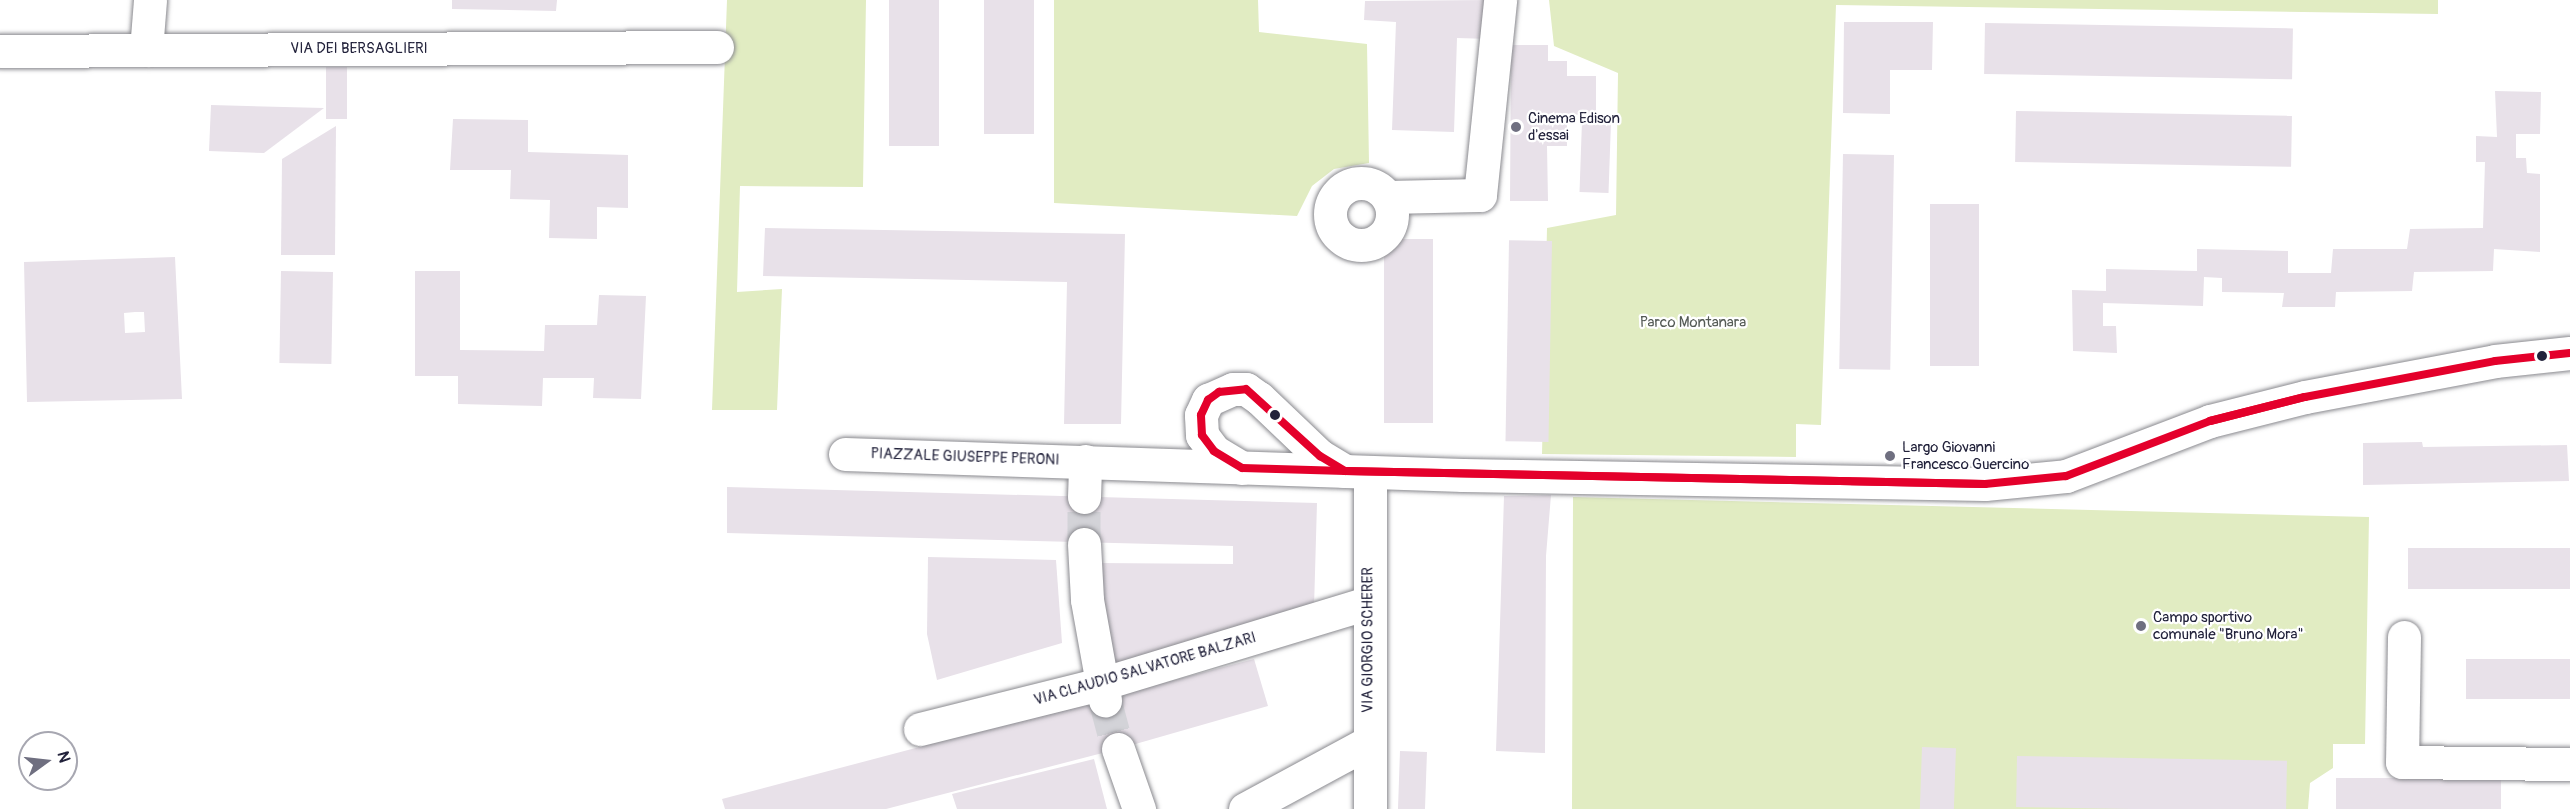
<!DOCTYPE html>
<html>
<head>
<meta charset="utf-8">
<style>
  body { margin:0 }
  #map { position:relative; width:2570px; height:809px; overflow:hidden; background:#fff; font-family:Pangolin,sans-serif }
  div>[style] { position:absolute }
  .green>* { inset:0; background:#e1ecc2 }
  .building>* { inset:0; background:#e8e1e9; transform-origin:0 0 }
  .street-tunnel>* { height:33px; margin-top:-16.5px; transform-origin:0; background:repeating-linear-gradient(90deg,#d3d3d8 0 33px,transparent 0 49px) }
  .roads { filter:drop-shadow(0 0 2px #8a8a8f) drop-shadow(0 0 2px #8a8a8f) }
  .street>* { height:33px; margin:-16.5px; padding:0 16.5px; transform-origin:16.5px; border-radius:16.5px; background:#fff }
  .street>.ring { margin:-16.5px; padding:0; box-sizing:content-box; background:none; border:33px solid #fff; border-radius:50% }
  .bus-1>* { height:8px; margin:-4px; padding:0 4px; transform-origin:4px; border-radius:4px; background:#e4002b }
  .dots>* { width:16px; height:16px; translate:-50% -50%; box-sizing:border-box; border:3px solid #fff; border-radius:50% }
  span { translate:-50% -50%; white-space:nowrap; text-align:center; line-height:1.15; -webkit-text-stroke:4.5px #fff; paint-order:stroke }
  .street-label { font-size:15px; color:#22223b }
  .poi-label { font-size:15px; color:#22223b }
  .left { translate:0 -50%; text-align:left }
  .park-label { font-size:15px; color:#545a55 }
  .north { position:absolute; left:18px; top:731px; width:60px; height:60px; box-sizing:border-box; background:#fff; border:2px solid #a7a7b1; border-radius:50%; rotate:75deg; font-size:16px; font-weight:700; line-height:24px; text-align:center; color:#22223b }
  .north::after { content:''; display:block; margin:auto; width:21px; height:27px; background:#6f6f80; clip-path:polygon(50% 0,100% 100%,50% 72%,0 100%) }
</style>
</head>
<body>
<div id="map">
  <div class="green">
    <div style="clip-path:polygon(727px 0,866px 0,863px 187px,740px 186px,737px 292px,782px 289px,777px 410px,712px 410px)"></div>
    <div style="clip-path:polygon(1054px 0,1258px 0,1259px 32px,1367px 44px,1369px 163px,1334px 169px,1312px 186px,1297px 216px,1054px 203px)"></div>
    <div style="clip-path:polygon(1549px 0,2438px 0,2438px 14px,1836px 5px,1821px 425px,1796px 424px,1796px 457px,1542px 454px,1547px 228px,1616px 215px,1618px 73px,1554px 46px)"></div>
    <div style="clip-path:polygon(1573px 497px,2369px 517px,2365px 744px,2333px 744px,2333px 768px,2310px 783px,2308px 809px,1572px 809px)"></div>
  </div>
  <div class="building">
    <div style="clip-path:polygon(452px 0,557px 0,556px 11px,452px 9px)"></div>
    <div style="left:889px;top:0;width:50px;height:146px"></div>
    <div style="left:984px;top:0;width:50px;height:134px"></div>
    <div style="clip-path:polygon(1491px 0,1490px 39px,1457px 38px,1454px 132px,1392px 130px,1396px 22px,1364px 20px,1365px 1px)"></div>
    <div style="clip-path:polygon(1844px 22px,1933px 22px,1932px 70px,1890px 70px,1890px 114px,1843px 113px)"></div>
    <div style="left:1985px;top:23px;width:308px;height:51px;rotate:1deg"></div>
    <div style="clip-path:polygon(1511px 45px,1548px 45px,1548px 61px,1567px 61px,1567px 76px,1596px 76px,1596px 114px,1567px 115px,1567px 146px,1547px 146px,1548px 201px,1510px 201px)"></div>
    <div style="left:326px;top:67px;width:21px;height:52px"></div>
    <div style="clip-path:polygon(2495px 91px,2541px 92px,2540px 134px,2516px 134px,2516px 158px,2526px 158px,2527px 173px,2540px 174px,2540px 252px,2494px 249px,2493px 271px,2414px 272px,2412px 291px,2336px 292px,2335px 307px,2282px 307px,2284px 293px,2222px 292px,2222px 278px,2204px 277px,2203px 306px,2103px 303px,2103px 326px,2116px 326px,2117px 353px,2073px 351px,2072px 290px,2106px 291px,2106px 269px,2197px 271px,2197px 249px,2288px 251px,2288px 273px,2331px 273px,2333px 249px,2407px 249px,2410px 229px,2483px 228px,2485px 162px,2476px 162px,2476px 136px,2497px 137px)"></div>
    <div style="clip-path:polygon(211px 105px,324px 108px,264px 153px,209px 151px)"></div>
    <div style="left:2016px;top:111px;width:276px;height:51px;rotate:1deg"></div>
    <div style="clip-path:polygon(453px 119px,528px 120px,528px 152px,628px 155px,628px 208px,597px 207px,597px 239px,549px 238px,550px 200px,510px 199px,511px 170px,450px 170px)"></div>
    <div style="left:1582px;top:121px;width:29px;height:71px;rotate:2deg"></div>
    <div style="clip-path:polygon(336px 126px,335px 255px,281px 255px,282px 159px)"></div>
    <div style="left:1843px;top:154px;width:51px;height:215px;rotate:1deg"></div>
    <div style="left:1930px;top:204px;width:49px;height:162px"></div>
    <div style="clip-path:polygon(765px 228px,1125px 234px,1121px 424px,1064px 424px,1067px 282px,763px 276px)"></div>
    <div style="left:1433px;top:239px;width:184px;height:49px;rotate:90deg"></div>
    <div style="left:1552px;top:241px;width:201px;height:43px;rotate:91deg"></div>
    <div style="clip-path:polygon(evenodd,175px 257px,182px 399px,27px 402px,24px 262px,175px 257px,135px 312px,144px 312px,145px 332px,125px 333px,124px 313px,135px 312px)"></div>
    <div style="left:281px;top:271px;width:52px;height:92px;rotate:1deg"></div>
    <div style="clip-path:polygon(415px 271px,460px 271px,460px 350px,544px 351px,545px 325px,597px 325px,599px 295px,646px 296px,641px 399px,593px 398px,594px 378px,543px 378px,542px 406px,458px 404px,458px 376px,415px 376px)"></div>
    <div style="clip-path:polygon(2422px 442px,2423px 447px,2567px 445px,2569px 481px,2363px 485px,2363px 443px)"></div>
    <div style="clip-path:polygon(727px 487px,1317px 503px,1314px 608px,1114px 668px,1097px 563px,1233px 564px,1233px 546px,727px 533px)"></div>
    <div style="clip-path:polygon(1551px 495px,1546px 556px,1545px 753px,1496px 751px,1504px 496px)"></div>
    <div style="left:2570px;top:548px;width:41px;height:162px;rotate:90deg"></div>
    <div style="clip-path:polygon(928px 557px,1056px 560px,1062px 643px,937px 680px,927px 634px)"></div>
    <div style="clip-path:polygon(1254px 659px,1268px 706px,1118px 749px,886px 809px,725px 809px,722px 799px)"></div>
    <div style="left:2570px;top:659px;width:40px;height:104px;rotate:90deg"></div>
    <div style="left:1922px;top:747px;width:34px;height:62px;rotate:2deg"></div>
    <div style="left:1400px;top:751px;width:27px;height:58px;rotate:2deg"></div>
    <div style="left:2017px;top:756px;width:270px;height:51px;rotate:1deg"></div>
    <div style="clip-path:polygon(1094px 759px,1107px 809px,957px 809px,952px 794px)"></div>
    <div style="left:2501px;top:778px;width:31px;height:165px;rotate:90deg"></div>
  </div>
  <div class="street-tunnel">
    <div style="left:1084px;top:544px;width:47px;rotate:-90deg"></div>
    <div style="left:1105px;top:700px;width:51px;rotate:75.1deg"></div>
  </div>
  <div class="roads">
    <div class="street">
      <div style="left:146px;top:50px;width:50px;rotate:-85.4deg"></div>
      <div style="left:0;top:51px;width:717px;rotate:-0.32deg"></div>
      <div class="ring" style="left:1330px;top:183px;width:29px;height:29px"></div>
      <div style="left:1388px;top:197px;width:92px;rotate:-1.2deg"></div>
      <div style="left:1480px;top:195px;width:196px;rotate:-84.1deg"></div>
      <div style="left:845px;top:454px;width:618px;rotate:1.95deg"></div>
      <div style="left:1463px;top:475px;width:522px;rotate:0.99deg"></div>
      <div style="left:1985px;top:484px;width:81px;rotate:-5.6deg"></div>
      <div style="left:2066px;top:476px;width:154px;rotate:-20.9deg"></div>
      <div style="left:2210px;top:421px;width:98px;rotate:-14.2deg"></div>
      <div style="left:2305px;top:397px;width:193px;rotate:-10.7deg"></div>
      <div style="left:2495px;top:361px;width:75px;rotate:-6.1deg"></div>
      <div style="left:1242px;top:468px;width:33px;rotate:-149deg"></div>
      <div style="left:1214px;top:451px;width:20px;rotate:-127deg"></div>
      <div style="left:1202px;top:435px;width:20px;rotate:-93deg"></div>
      <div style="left:1201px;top:415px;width:17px;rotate:-65deg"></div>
      <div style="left:1208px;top:400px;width:27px;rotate:-24deg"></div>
      <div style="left:1233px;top:389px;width:13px"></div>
      <div style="left:1246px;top:389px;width:16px;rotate:35deg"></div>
      <div style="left:1259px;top:398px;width:84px;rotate:43.6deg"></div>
      <div style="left:1320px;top:456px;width:29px;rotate:31deg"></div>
      <div style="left:1084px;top:497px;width:36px;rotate:-88deg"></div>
      <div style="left:1084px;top:544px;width:56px;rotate:86.9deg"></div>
      <div style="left:1087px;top:600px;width:102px;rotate:79.8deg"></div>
      <div style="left:2404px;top:637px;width:125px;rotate:90.9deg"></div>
      <div style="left:2402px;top:762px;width:168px;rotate:0.7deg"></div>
      <div style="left:920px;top:729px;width:187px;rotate:-14deg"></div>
      <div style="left:1101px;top:684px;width:278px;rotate:-16.9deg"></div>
      <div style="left:1118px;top:749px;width:64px;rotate:70.7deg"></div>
      <div style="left:1245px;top:809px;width:141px;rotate:-28.4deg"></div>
      <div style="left:1370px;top:809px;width:337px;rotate:-90deg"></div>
    </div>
  </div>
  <div class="bus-1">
    <div style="left:1246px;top:389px;width:100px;rotate:42.2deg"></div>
    <div style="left:1320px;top:456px;width:29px;rotate:31deg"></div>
    <div style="left:1345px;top:471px;width:103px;rotate:-178.3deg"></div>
    <div style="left:1242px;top:468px;width:33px;rotate:-149deg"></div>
    <div style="left:1214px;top:451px;width:20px;rotate:-127deg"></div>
    <div style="left:1202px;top:435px;width:20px;rotate:-93deg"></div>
    <div style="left:1201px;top:415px;width:17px;rotate:-65deg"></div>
    <div style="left:1208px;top:400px;width:14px;rotate:-36deg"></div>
    <div style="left:1219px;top:392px;width:27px;rotate:-6deg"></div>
    <div style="left:2305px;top:397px;width:193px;rotate:-10.7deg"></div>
    <div style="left:2495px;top:361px;width:75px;rotate:-6.1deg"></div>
    <div style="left:2210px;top:421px;width:98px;rotate:-14.2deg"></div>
    <div style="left:2210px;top:421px;width:98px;rotate:-14.2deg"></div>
    <div style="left:1345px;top:471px;width:640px;rotate:1.16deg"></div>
    <div style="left:1345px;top:471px;width:640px;rotate:1.16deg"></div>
    <div style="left:1985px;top:484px;width:81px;rotate:-5.6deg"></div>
    <div style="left:2066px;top:476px;width:154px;rotate:-20.9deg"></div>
  </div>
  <div class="dots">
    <div style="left:1516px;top:127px;background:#6f6f80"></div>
    <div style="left:2542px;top:356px;background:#22223b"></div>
    <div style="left:1275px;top:415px;background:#22223b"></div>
    <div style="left:1890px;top:456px;background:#6f6f80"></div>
    <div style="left:2141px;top:626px;background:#6f6f80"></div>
  </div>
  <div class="street-label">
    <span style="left:359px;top:49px">VIA DEI BERSAGLIERI</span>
    <span style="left:965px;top:457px;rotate:2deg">PIAZZALE GIUSEPPE PERONI</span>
    <span style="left:1368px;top:640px;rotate:-90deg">VIA GIORGIO SCHERER</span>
    <span style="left:1145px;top:669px;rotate:-16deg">VIA CLAUDIO SALVATORE BALZARI</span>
  </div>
  <div class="poi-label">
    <span class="left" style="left:1528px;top:127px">Cinema Edison<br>d'essai</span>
    <span class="left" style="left:1902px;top:456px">Largo Giovanni<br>Francesco Guercino</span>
    <span class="left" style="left:2153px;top:626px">Campo sportivo<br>comunale "Bruno Mora"</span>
  </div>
  <div class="park-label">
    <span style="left:1693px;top:323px">Parco Montanara</span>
  </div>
  <div class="north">N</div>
</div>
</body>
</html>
